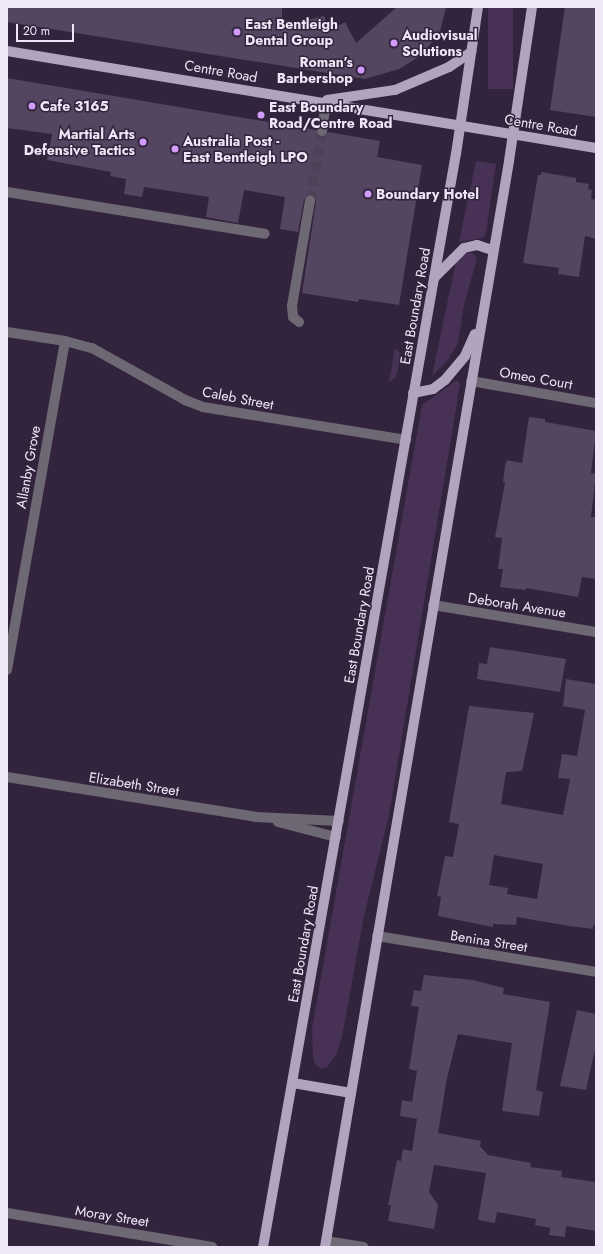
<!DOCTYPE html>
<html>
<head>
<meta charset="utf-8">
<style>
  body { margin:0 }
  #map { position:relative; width:603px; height:1254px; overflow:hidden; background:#32243c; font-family:Jost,sans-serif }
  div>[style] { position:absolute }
  .green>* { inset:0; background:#473256; transform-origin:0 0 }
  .building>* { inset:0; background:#544560 }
  .minor-tunnel>* { height:10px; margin-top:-5px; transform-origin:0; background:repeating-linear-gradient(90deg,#4e4158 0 10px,transparent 0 15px) }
  .minor>* { height:10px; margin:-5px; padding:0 5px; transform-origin:5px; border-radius:5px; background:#6e6874 }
  .major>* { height:10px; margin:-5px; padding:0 5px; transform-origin:5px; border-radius:5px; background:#b2a4bf }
  .dots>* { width:11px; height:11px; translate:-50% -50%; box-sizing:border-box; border:2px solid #32243c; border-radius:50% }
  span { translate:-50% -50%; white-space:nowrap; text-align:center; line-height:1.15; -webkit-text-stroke:3px #32243c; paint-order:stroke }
  .poi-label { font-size:14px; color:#efe6f7; font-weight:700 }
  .left { translate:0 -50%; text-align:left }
  .right { translate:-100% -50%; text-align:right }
  .street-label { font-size:14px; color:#efe6f7 }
  .frame { position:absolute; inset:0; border:8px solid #efe6f7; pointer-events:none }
  .scale { position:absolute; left:16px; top:24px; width:58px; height:18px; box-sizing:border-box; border:2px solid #efe6f7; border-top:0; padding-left:5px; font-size:12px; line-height:14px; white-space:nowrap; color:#efe6f7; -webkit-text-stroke:3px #32243c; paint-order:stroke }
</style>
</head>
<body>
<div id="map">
  <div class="green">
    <div style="left:488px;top:7px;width:25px;height:82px"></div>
    <div style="clip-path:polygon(476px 161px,496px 164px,486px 233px,483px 238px,459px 242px)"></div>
    <div style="clip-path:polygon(467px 253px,473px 253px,477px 258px,464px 305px,458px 343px,448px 360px,432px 376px,455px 266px,458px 257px)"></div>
    <div style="clip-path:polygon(395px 348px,401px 355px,396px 377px,389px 382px)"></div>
    <div style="clip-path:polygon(457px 380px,460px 384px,389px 815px,364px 916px,342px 1037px,336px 1055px,328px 1066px,321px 1069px,315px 1064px,313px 1056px,312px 1028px,422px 405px)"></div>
  </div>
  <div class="building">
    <div style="clip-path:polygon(7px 7px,282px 7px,282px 20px,299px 22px,324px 16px,330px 31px,345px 22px,356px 43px,397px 7px,446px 7px,438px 40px,435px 38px,422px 55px,399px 69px,365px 79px,7px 22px)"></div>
    <div style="clip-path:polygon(565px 7px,596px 7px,596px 117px,550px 110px)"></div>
    <div style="clip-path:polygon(7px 78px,316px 130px,321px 137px,328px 132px,380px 141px,377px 157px,422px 165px,399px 305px,359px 299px,358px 302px,302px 293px,316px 202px,314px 196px,307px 195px,304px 200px,298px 232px,280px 229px,285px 197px,244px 190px,238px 223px,206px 217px,209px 197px,144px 187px,142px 197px,124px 194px,126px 179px,110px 176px,111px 172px,47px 160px,52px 134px,7px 128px)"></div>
    <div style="clip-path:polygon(541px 172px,576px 178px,576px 182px,589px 184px,588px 189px,592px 190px,591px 199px,596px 200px,596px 239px,585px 236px,579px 277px,558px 274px,559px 268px,523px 263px,538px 175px,541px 175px)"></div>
    <div style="clip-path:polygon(529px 417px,545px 419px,545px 422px,596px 431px,591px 473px,596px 474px,591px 517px,596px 517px,596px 579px,582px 577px,578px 597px,526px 588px,526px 590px,500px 587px,503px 569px,498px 569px,502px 538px,495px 537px,505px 483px,503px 482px,505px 466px,507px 460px,522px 463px)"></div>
    <div style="clip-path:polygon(490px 647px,566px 659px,560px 692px,477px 679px,479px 663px,487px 664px)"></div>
    <div style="clip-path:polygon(evenodd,566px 679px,596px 684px,596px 925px,593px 925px,593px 929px,569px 926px,517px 917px,516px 925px,493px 924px,493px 927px,438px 916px,441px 897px,437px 896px,445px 856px,453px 857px,459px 824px,449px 822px,469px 706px,534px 713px,522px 771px,506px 772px,501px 804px,563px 815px,570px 779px,558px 778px,562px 754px,577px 756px,585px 710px,563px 706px,566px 679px,494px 855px,543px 864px,537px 899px,507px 894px,508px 888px,489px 885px,494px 855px)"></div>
    <div style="clip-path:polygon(424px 975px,473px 980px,504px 988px,503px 994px,550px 1002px,536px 1090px,543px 1092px,539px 1116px,502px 1111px,512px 1043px,458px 1034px,447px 1078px,438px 1133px,481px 1141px,480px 1146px,488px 1155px,531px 1163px,530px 1167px,562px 1171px,561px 1177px,596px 1182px,596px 1231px,566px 1226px,565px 1237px,549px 1235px,550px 1228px,535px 1225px,536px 1219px,497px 1212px,495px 1223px,478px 1220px,486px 1173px,434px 1165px,429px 1192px,438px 1205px,434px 1229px,388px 1221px,391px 1205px,388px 1205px,397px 1160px,401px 1161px,403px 1149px,412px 1151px,417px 1119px,400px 1116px,402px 1100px,412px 1102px,417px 1071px,409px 1069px,419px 1007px,411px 1006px,414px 990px,421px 991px)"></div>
    <div style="clip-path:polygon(577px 1010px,596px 1014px,596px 1045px,586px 1090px,560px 1086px)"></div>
  </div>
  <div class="minor-tunnel">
    <div style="left:310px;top:201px;width:71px;rotate:-80.3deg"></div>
  </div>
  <div class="minor">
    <div style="left:322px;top:131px;width:29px;rotate:-82deg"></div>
    <div style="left:7px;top:192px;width:261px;rotate:9.2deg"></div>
    <div style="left:299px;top:322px;width:8px;rotate:-140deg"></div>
    <div style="left:293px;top:317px;width:11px;rotate:-95deg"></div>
    <div style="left:292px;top:306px;width:107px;rotate:-80.3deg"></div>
    <div style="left:7px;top:332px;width:59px;rotate:8.8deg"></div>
    <div style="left:65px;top:341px;width:28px;rotate:15deg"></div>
    <div style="left:92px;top:348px;width:107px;rotate:29.2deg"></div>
    <div style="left:185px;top:400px;width:19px;rotate:21deg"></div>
    <div style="left:203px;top:407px;width:206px;rotate:9.2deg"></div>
    <div style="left:471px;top:381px;width:127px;rotate:10deg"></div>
    <div style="left:433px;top:605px;width:165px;rotate:9.4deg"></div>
    <div style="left:7px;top:670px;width:334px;rotate:-80deg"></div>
    <div style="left:7px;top:777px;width:252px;rotate:9.1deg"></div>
    <div style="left:256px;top:817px;width:83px;rotate:2.8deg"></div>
    <div style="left:278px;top:822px;width:60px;rotate:14.5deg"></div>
    <div style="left:377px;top:936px;width:222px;rotate:9.3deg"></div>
    <div style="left:7px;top:1213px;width:208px;rotate:9.4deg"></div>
    <div style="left:326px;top:1241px;width:38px;rotate:9deg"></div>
  </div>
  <div class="major">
    <div style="left:7px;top:51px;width:597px;rotate:9.35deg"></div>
    <div style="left:327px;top:100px;width:69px;rotate:-8.4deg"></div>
    <div style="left:395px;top:90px;width:59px;rotate:-23.1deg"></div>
    <div style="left:449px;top:67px;width:27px;rotate:-34deg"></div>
    <div style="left:434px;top:278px;width:42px;rotate:-45deg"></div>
    <div style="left:464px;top:248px;width:13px;rotate:-13deg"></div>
    <div style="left:477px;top:245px;width:16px;rotate:18deg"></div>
    <div style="left:413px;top:393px;width:20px;rotate:-11deg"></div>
    <div style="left:433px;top:389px;width:15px;rotate:-37deg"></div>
    <div style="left:445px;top:380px;width:31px;rotate:-50deg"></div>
    <div style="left:465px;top:356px;width:24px;rotate:-66deg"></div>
    <div style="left:293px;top:1083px;width:59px;rotate:9.8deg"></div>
    <div style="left:263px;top:1247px;width:1110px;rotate:-79.99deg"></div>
    <div style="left:456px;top:154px;width:149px;rotate:-81.5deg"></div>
    <div style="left:325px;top:1247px;width:1101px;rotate:-80.38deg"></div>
    <div style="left:509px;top:161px;width:156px;rotate:-81.5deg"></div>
  </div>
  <div class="dots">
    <div style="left:237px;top:32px;background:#d39cfc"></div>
    <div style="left:394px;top:43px;background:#d39cfc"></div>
    <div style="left:361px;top:70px;background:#d39cfc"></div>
    <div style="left:32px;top:106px;background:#d39cfc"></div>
    <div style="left:261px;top:115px;background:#d39cfc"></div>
    <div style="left:143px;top:142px;background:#d39cfc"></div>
    <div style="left:175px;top:149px;background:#d39cfc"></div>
    <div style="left:368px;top:194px;background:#d39cfc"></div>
  </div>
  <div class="poi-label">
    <span class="left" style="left:245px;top:32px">East Bentleigh<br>Dental Group</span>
    <span class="left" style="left:402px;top:43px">Audiovisual<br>Solutions</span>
    <span class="right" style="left:353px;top:70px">Roman’s<br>Barbershop</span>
    <span class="left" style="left:40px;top:106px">Cafe 3165</span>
    <span class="left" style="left:269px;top:115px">East Boundary<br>Road/Centre Road</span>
    <span class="right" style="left:135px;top:142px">Martial Arts<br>Defensive Tactics</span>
    <span class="left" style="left:183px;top:149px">Australia Post -<br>East Bentleigh LPO</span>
    <span class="left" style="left:376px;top:194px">Boundary Hotel</span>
  </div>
  <div class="street-label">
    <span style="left:221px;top:71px;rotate:10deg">Centre Road</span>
    <span style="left:541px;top:125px;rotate:10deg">Centre Road</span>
    <span style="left:415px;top:306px;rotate:-80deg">East Boundary Road</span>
    <span style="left:536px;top:378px;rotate:10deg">Omeo Court</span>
    <span style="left:238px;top:398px;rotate:11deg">Caleb Street</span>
    <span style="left:28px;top:467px;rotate:-80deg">Allanby Grove</span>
    <span style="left:517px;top:605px;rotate:9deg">Deborah Avenue</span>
    <span style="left:359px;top:625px;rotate:-80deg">East Boundary Road</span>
    <span style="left:134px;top:784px;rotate:9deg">Elizabeth Street</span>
    <span style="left:489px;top:941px;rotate:9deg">Benina Street</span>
    <span style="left:303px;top:944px;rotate:-80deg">East Boundary Road</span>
    <span style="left:112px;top:1216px;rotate:9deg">Moray Street</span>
  </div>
  <div class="frame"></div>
  <div class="scale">20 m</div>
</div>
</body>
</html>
